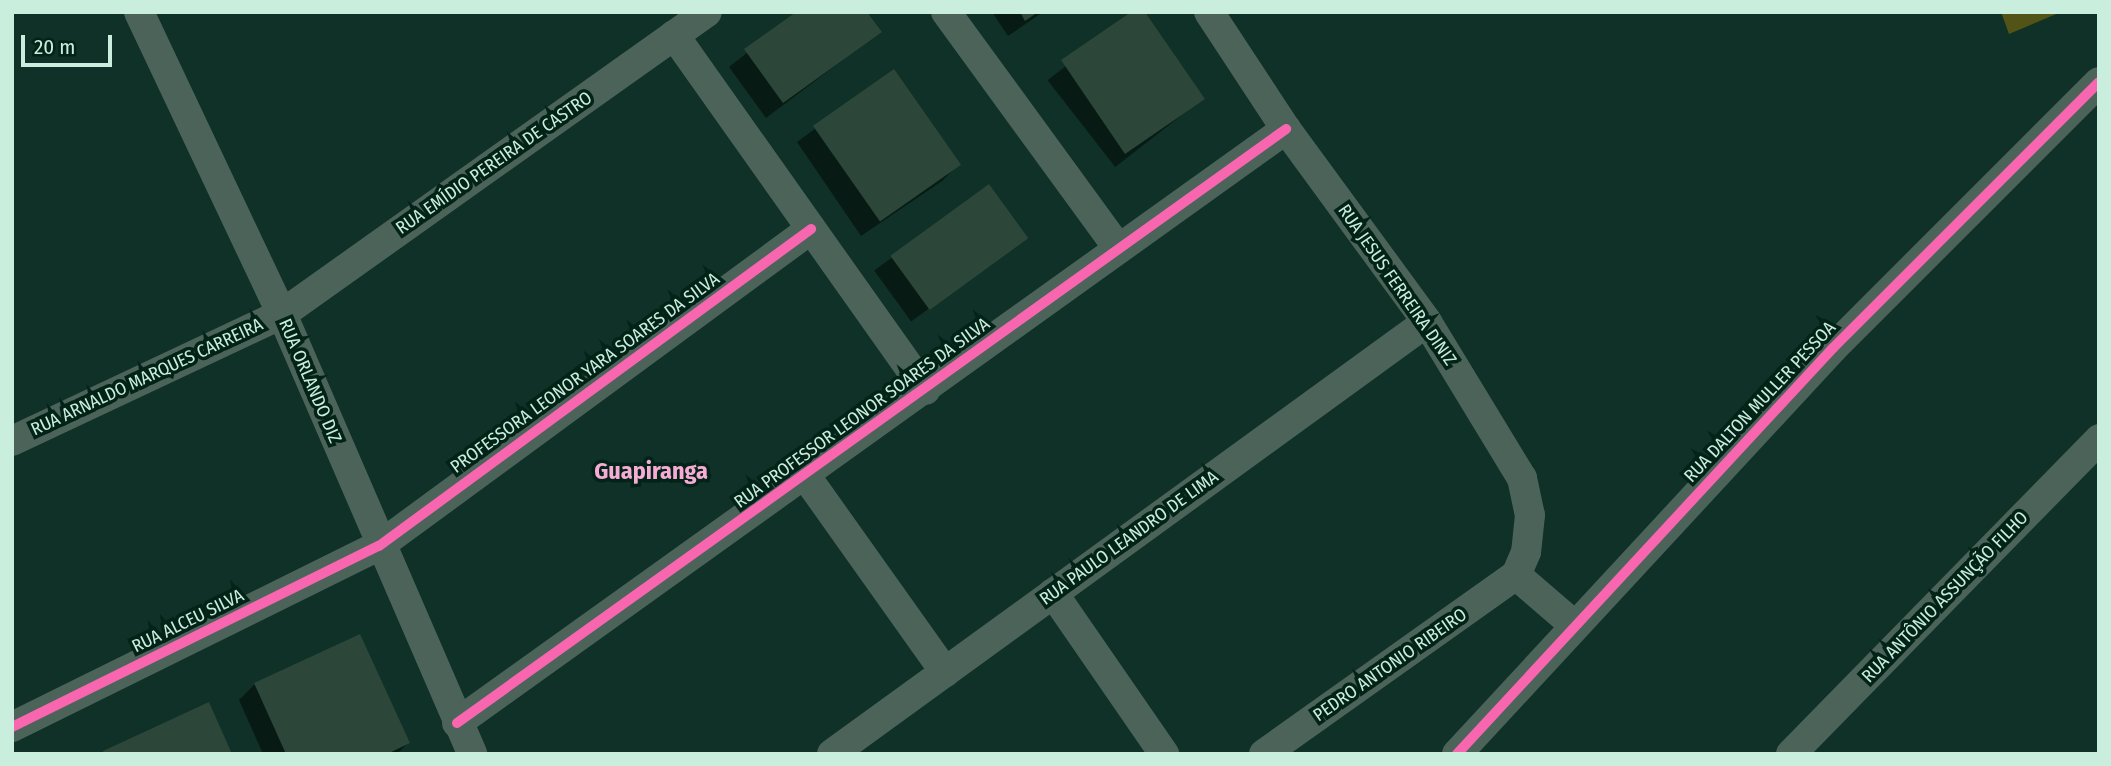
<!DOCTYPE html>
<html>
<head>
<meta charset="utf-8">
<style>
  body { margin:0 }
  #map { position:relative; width:2111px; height:766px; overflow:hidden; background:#0f3127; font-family:"Fira Sans Condensed",sans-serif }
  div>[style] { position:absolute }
  .green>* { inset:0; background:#525417 }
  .shadow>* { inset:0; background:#0007; transform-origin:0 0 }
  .building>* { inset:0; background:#2c4639; transform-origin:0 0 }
  .minor>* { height:30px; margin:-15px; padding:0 15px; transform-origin:15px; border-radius:15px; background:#4c635a }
  .cycleway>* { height:10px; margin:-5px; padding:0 5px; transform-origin:5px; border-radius:5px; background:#f766af }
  span { translate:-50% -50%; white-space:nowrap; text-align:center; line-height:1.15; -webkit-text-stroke:7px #032318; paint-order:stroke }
  .street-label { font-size:18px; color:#caeede }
  .district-label { font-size:24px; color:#f6acd4; font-weight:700 }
  .frame { position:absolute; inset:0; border:14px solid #caeede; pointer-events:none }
  .scale { position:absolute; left:21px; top:35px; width:91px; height:32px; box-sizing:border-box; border:4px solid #caeede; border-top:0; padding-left:9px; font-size:21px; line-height:24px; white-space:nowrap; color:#caeede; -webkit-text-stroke:5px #032318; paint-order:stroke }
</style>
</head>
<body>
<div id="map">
  <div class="green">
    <div style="clip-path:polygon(2001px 12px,2061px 12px,2009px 34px)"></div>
  </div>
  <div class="shadow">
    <div style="clip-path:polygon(799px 12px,880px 32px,766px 118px,729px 67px)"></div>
    <div style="clip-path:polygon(992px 12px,1043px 12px,1008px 36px)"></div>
    <div style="left:1135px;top:12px;width:110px;height:111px;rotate:52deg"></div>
    <div style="clip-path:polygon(894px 71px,958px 165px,942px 181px,861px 236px,797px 142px)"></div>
    <div style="left:989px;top:187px;width:63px;height:142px;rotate:54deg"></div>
    <div style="clip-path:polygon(255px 684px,408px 743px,397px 754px,263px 754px,239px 700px)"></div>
  </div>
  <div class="building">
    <div style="clip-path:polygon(796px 12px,867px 12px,882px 32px,783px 103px,744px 49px)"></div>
    <div style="clip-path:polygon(1020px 12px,1038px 12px,1025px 21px)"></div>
    <div style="clip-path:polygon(1131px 12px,1145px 12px,1205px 99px,1125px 154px,1061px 60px)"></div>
    <div style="left:894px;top:69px;width:117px;height:99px;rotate:55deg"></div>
    <div style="left:989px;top:184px;width:67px;height:122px;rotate:54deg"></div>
    <div style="clip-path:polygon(360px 634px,410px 743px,387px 754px,286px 754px,254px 683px)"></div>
    <div style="clip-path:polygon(209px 702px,232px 754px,104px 754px,103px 751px)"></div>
  </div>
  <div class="minor">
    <div style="left:139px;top:12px;width:334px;rotate:64.7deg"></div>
    <div style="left:282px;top:314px;width:479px;rotate:66.6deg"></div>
    <div style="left:946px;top:12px;width:293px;rotate:53.9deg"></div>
    <div style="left:1209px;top:12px;width:140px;rotate:56.7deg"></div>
    <div style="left:1286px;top:129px;width:239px;rotate:53.8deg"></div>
    <div style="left:1427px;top:322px;width:183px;rotate:58.7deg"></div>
    <div style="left:1522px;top:478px;width:38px;rotate:78deg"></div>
    <div style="left:1530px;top:515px;width:37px;rotate:96deg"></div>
    <div style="left:1526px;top:552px;width:25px;rotate:113deg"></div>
    <div style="left:674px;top:35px;width:435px;rotate:54.7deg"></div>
    <div style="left:12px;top:441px;width:298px;rotate:-25.2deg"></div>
    <div style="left:282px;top:314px;width:521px;rotate:-35.4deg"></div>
    <div style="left:805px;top:475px;width:242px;rotate:54.6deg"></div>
    <div style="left:1516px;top:575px;width:78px;rotate:40.8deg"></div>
    <div style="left:1053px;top:593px;width:196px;rotate:55.4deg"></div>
    <div style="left:457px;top:723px;width:1020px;rotate:-35.62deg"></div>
    <div style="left:12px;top:727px;width:409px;rotate:-26.3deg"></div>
    <div style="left:379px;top:546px;width:536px;rotate:-36.27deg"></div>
    <div style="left:832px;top:754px;width:735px;rotate:-35.98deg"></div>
    <div style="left:1264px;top:754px;width:309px;rotate:-35.4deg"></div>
    <div style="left:1457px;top:754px;width:553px;rotate:-47.2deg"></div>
    <div style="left:1833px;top:348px;width:376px;rotate:-45deg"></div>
    <div style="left:1791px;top:754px;width:441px;rotate:-45.6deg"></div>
  </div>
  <div class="cycleway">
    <div style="left:457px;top:723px;width:1020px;rotate:-35.62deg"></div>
    <div style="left:12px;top:727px;width:409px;rotate:-26.3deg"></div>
    <div style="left:379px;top:546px;width:536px;rotate:-36.27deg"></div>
    <div style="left:1457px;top:754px;width:553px;rotate:-47.2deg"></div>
    <div style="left:1833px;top:348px;width:376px;rotate:-45deg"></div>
  </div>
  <div class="street-label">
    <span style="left:494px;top:163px;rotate:-35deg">RUA EMÍDIO PEREIRA DE CASTRO</span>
    <span style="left:1397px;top:285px;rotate:55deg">RUA JESUS FERREIRA DINIZ</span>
    <span style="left:585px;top:373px;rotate:-36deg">PROFESSORA LEONOR YARA SOARES DA SILVA</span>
    <span style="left:147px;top:377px;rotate:-25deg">RUA ARNALDO MARQUES CARREIRA</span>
    <span style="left:310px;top:381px;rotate:67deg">RUA ORLANDO DIZ</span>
    <span style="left:1760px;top:402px;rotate:-47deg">RUA DALTON MULLER PESSOA</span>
    <span style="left:862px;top:413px;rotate:-36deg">RUA PROFESSOR LEONOR SOARES DA SILVA</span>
    <span style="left:1129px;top:538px;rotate:-36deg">RUA PAULO LEANDRO DE LIMA</span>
    <span style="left:1945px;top:597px;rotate:-46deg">RUA ANTÔNIO ASSUNÇÃO FILHO</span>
    <span style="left:188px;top:621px;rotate:-26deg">RUA ALCEU SILVA</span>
    <span style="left:1390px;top:665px;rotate:-35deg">PEDRO ANTONIO RIBEIRO</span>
  </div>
  <div class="district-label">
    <span style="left:651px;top:472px">Guapiranga</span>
  </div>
  <div class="frame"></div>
  <div class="scale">20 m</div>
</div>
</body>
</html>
